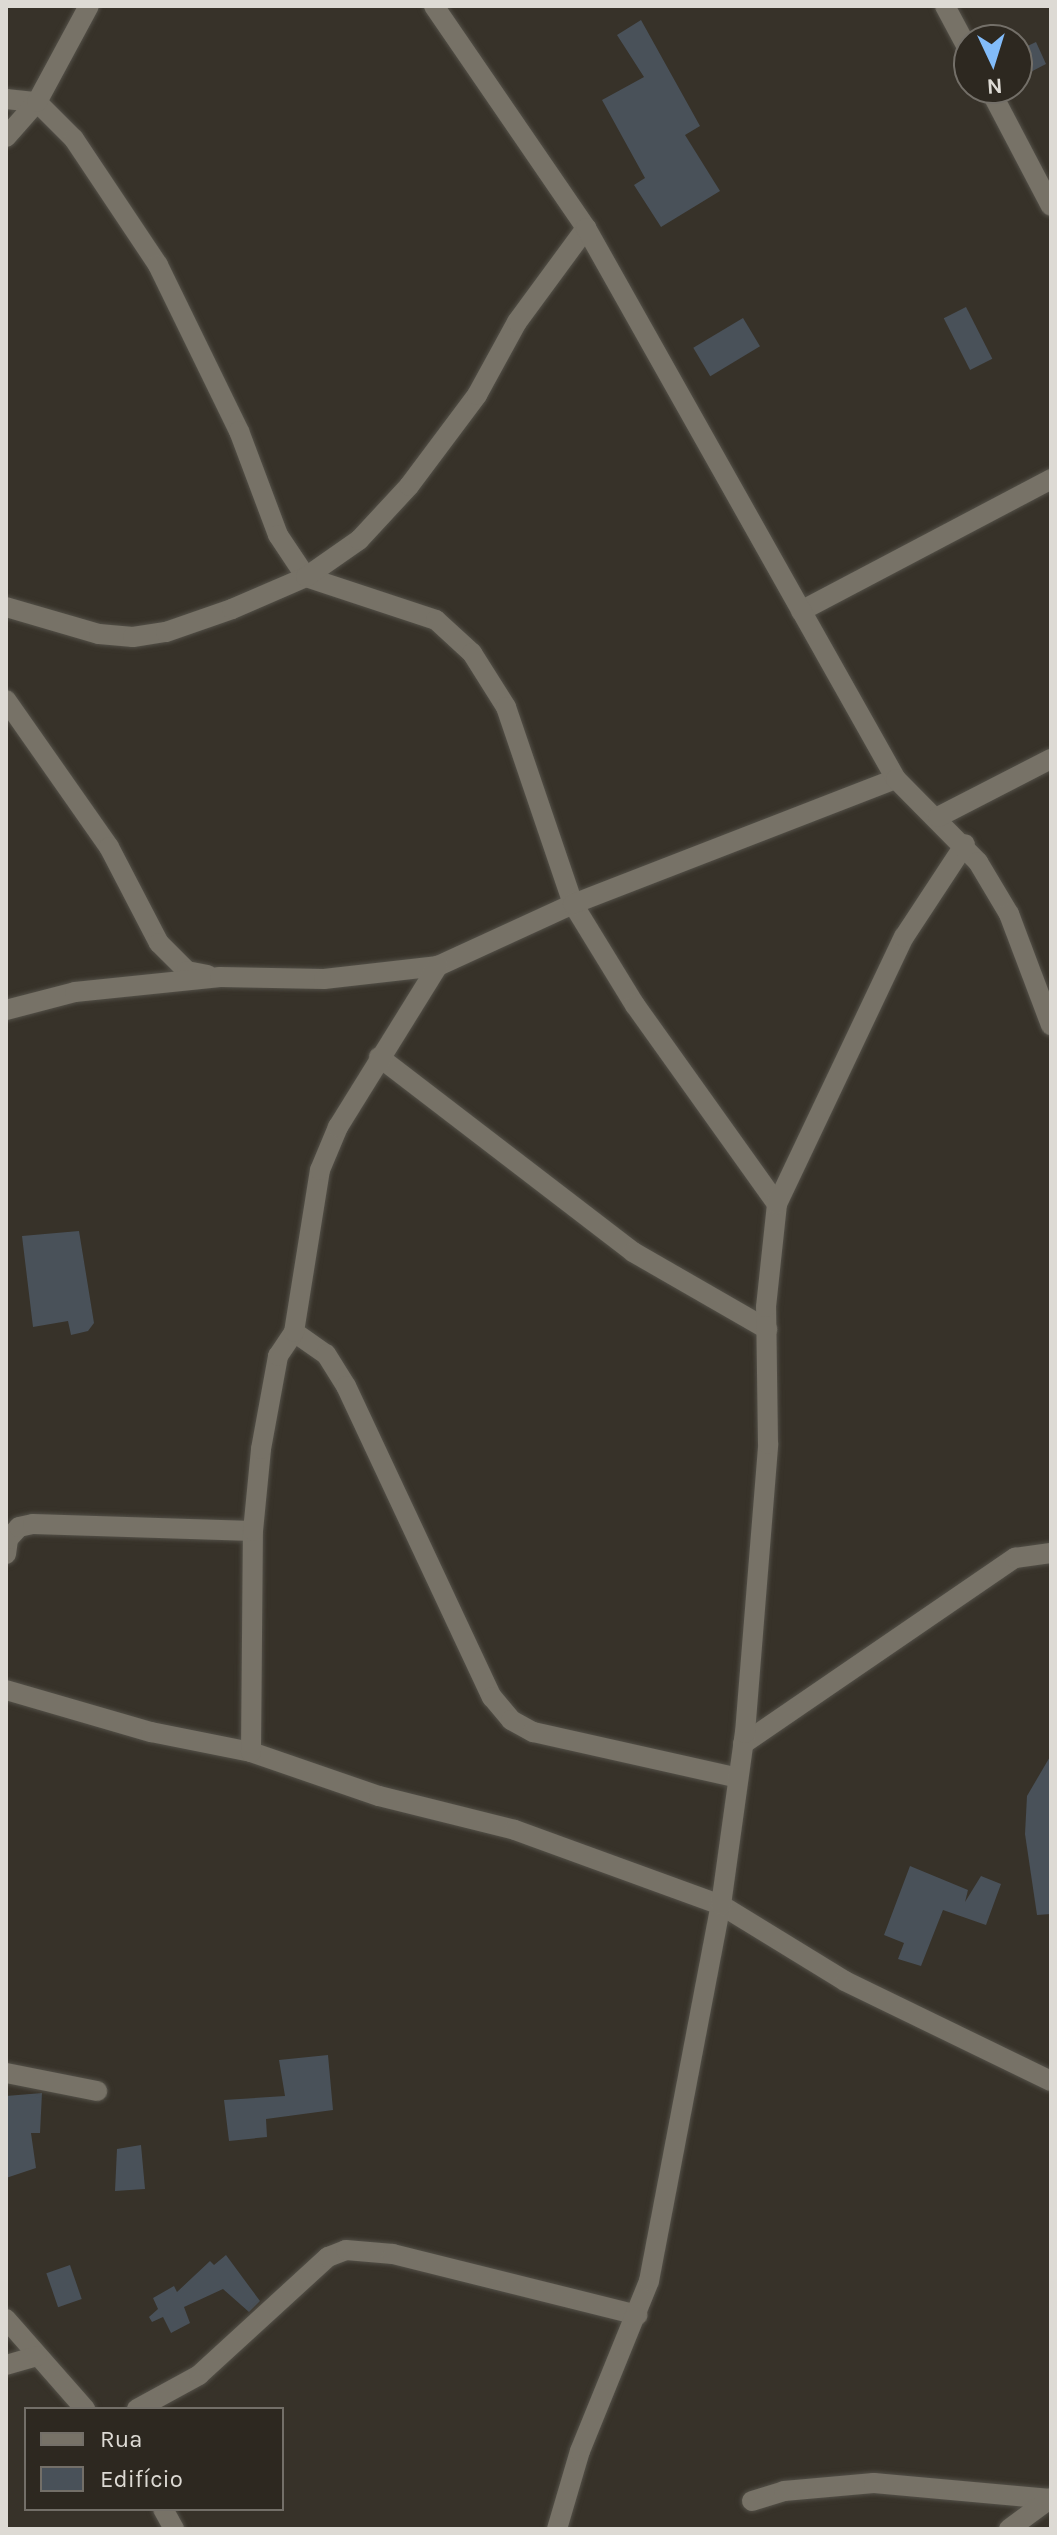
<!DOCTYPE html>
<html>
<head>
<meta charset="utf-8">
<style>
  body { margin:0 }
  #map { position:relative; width:1057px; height:2535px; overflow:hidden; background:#373229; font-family:Karla,sans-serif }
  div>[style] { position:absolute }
  .building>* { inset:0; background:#495159; transform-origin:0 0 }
  .roads { filter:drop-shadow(0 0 2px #535048) drop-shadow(0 0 2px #535048) }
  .minor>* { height:20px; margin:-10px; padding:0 10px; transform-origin:10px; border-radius:10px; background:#777267 }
  .tertiary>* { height:20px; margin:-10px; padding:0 10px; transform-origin:10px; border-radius:10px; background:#777267 }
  span { translate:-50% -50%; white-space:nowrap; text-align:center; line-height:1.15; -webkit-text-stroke:7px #2d2820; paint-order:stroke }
  .frame { position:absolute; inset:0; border:8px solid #dddad4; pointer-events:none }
  .legend { position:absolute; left:24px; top:2407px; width:260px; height:104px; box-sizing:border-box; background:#2d2820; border:2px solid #736f68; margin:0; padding:10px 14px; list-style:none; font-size:24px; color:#dddad4 }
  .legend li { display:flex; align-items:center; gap:16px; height:40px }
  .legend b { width:40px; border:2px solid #736f68 }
  .north { position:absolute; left:953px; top:24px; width:80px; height:80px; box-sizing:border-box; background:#2d2820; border:2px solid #736f68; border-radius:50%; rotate:176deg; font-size:22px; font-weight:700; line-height:32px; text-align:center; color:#dddad4 }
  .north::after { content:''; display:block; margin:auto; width:28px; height:36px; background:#82bcfa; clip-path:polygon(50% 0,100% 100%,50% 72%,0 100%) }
</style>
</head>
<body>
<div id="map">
  <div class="building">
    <div style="clip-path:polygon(641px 20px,700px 126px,685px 135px,720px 191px,661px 227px,634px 185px,645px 178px,602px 100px,644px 77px,617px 35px)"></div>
    <div style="clip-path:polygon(1036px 42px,1046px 64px,1017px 79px,1017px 51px)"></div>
    <div style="left:966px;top:307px;width:58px;height:25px;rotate:63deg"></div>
    <div style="left:743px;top:318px;width:33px;height:58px;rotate:59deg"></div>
    <div style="clip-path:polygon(79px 1231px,94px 1323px,88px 1331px,71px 1335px,68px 1321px,33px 1327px,22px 1236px)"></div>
    <div style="clip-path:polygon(1051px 1755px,1051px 1914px,1037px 1915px,1025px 1834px,1027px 1796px)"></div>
    <div style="clip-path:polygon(910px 1866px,968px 1890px,965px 1902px,981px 1876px,1001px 1884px,986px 1925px,943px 1910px,921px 1966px,898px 1959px,904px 1943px,884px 1935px)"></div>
    <div style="clip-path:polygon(328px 2055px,333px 2110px,266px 2119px,267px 2137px,229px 2141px,224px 2100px,285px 2096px,279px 2060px)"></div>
    <div style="clip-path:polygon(42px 2093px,40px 2133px,31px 2133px,36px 2168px,6px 2178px,6px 2096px)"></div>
    <div style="clip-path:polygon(141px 2145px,145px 2189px,115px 2191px,117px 2149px)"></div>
    <div style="clip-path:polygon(226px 2255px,260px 2301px,249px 2312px,223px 2289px,184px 2307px,190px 2323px,171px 2333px,163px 2317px,152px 2322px,149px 2317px,158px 2309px,153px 2298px,174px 2286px,177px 2292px,210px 2261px,214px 2265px)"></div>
    <div style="left:70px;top:2265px;width:36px;height:25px;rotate:71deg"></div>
  </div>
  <div class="roads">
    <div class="minor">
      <div style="left:945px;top:6px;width:51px;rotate:61.9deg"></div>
      <div style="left:989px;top:88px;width:133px;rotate:62.3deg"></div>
      <div style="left:6px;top:99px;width:31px;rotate:6deg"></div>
      <div style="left:37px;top:102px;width:52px;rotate:45deg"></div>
      <div style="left:74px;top:139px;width:151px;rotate:56.3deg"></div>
      <div style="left:158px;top:265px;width:185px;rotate:64deg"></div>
      <div style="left:239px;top:431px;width:111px;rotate:69.4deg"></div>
      <div style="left:278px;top:535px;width:50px;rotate:56.3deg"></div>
      <div style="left:306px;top:577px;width:137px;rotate:18.3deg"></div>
      <div style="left:436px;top:620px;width:49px;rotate:42.5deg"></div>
      <div style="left:472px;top:653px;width:64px;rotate:57.8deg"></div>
      <div style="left:506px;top:707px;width:208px;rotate:71.2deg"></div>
      <div style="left:573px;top:904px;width:119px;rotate:58.5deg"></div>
      <div style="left:635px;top:1005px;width:244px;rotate:54.5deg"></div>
      <div style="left:6px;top:137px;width:47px;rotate:-48.5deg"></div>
      <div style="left:37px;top:102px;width:109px;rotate:-61.6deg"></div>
      <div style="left:6px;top:607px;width:97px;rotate:16.2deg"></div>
      <div style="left:99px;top:634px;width:34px;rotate:5deg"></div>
      <div style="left:133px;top:637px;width:33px;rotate:-9deg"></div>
      <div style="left:166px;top:632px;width:70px;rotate:-19.2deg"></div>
      <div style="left:232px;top:609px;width:81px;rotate:-23.4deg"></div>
      <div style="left:306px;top:577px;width:65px;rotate:-34.9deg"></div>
      <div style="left:359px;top:540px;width:74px;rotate:-47.2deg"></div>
      <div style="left:409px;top:486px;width:114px;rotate:-53.2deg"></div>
      <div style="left:477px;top:395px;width:83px;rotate:-61.3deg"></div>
      <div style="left:517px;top:322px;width:117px;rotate:-53.7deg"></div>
      <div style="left:801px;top:611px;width:283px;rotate:-27.8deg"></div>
      <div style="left:6px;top:700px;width:179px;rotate:55deg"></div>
      <div style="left:109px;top:847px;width:108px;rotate:62.5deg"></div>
      <div style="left:159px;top:943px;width:40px;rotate:45deg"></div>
      <div style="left:187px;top:971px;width:21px;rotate:11deg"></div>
      <div style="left:6px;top:1010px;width:71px;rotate:-14.6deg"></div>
      <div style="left:75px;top:992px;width:146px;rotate:-5.9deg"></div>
      <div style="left:220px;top:977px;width:104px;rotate:1.1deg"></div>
      <div style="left:324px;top:979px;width:115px;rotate:-6.5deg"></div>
      <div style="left:438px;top:966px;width:149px;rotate:-24.7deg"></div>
      <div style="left:573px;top:904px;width:346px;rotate:-21.2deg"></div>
      <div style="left:379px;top:1057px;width:320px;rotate:37.5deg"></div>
      <div style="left:633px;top:1252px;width:155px;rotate:29.9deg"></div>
      <div style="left:294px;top:1332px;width:39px;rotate:35deg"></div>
      <div style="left:326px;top:1354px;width:38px;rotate:58deg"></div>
      <div style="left:346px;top:1386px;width:344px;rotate:64.9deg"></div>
      <div style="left:492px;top:1697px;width:30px;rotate:50deg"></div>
      <div style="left:511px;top:1720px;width:25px;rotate:29deg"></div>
      <div style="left:533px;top:1732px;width:210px;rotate:12.6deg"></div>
      <div style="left:6px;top:1554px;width:15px;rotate:-82deg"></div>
      <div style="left:8px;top:1539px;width:16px;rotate:-47deg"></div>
      <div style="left:19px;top:1527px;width:14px;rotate:-12deg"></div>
      <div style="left:33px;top:1524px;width:220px;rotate:1.8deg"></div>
      <div style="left:6px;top:1690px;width:151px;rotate:16.2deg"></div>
      <div style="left:151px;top:1732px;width:102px;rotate:11.3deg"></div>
      <div style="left:251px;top:1752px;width:135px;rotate:19deg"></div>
      <div style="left:379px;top:1796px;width:140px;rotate:14deg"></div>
      <div style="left:515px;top:1830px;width:219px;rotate:20deg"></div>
      <div style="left:721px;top:1905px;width:145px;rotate:31.5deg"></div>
      <div style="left:845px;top:1981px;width:229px;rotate:25.9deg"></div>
      <div style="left:743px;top:1744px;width:330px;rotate:-34.4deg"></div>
      <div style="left:1015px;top:1558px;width:36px;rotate:-8deg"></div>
      <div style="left:251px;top:1752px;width:221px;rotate:-89.5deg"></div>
      <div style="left:253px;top:1531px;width:82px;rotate:-84.4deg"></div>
      <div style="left:261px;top:1449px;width:95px;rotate:-79.6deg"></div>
      <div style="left:278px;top:1356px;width:29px;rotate:-56deg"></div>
      <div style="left:294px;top:1332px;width:164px;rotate:-80.9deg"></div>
      <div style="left:320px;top:1170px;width:47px;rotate:-67.3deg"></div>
      <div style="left:338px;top:1127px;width:190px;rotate:-58.2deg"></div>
      <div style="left:6px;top:2073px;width:93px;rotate:11.2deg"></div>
      <div style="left:6px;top:2319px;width:120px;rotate:48.7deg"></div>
      <div style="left:6px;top:2365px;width:32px;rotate:-16deg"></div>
      <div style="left:137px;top:2409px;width:71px;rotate:-28.7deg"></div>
      <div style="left:199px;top:2375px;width:175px;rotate:-42.5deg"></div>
      <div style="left:328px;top:2257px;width:19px;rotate:-21deg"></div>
      <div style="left:346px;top:2250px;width:47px;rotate:4.9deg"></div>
      <div style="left:393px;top:2254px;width:252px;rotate:14deg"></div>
      <div style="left:752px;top:2501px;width:34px;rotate:-17deg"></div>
      <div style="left:784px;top:2491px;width:90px;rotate:-5.1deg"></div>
      <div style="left:874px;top:2483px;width:177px;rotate:5.2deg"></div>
      <div style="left:163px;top:2509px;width:23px;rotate:61deg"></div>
      <div style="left:557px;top:2529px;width:81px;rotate:-73.6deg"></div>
      <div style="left:580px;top:2451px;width:183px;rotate:-67.9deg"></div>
      <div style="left:649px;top:2281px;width:383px;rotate:-79.2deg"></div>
      <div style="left:721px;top:1905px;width:174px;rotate:-82.1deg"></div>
      <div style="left:745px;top:1733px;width:290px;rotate:-85.4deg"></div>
      <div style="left:768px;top:1444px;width:137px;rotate:-90.8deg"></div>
      <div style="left:766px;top:1307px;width:104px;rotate:-83.9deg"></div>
      <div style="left:777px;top:1204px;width:296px;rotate:-64.6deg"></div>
      <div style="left:904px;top:937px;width:111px;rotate:-56.7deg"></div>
      <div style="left:1009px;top:2529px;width:52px;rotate:-36.4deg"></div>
    </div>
    <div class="tertiary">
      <div style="left:434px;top:6px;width:269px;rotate:55.6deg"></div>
      <div style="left:586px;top:228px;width:632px;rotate:60.64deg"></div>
      <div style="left:896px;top:779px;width:117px;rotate:45.3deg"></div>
      <div style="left:978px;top:862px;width:61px;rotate:59.2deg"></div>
      <div style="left:1009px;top:914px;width:119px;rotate:69.3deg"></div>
      <div style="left:938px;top:817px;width:127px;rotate:-27.2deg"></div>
    </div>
  </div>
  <div class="frame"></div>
  <ul class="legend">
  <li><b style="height:10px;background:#777267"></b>Rua</li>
  <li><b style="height:22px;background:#495159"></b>Edifício</li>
  </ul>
  <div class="north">N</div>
</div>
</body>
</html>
